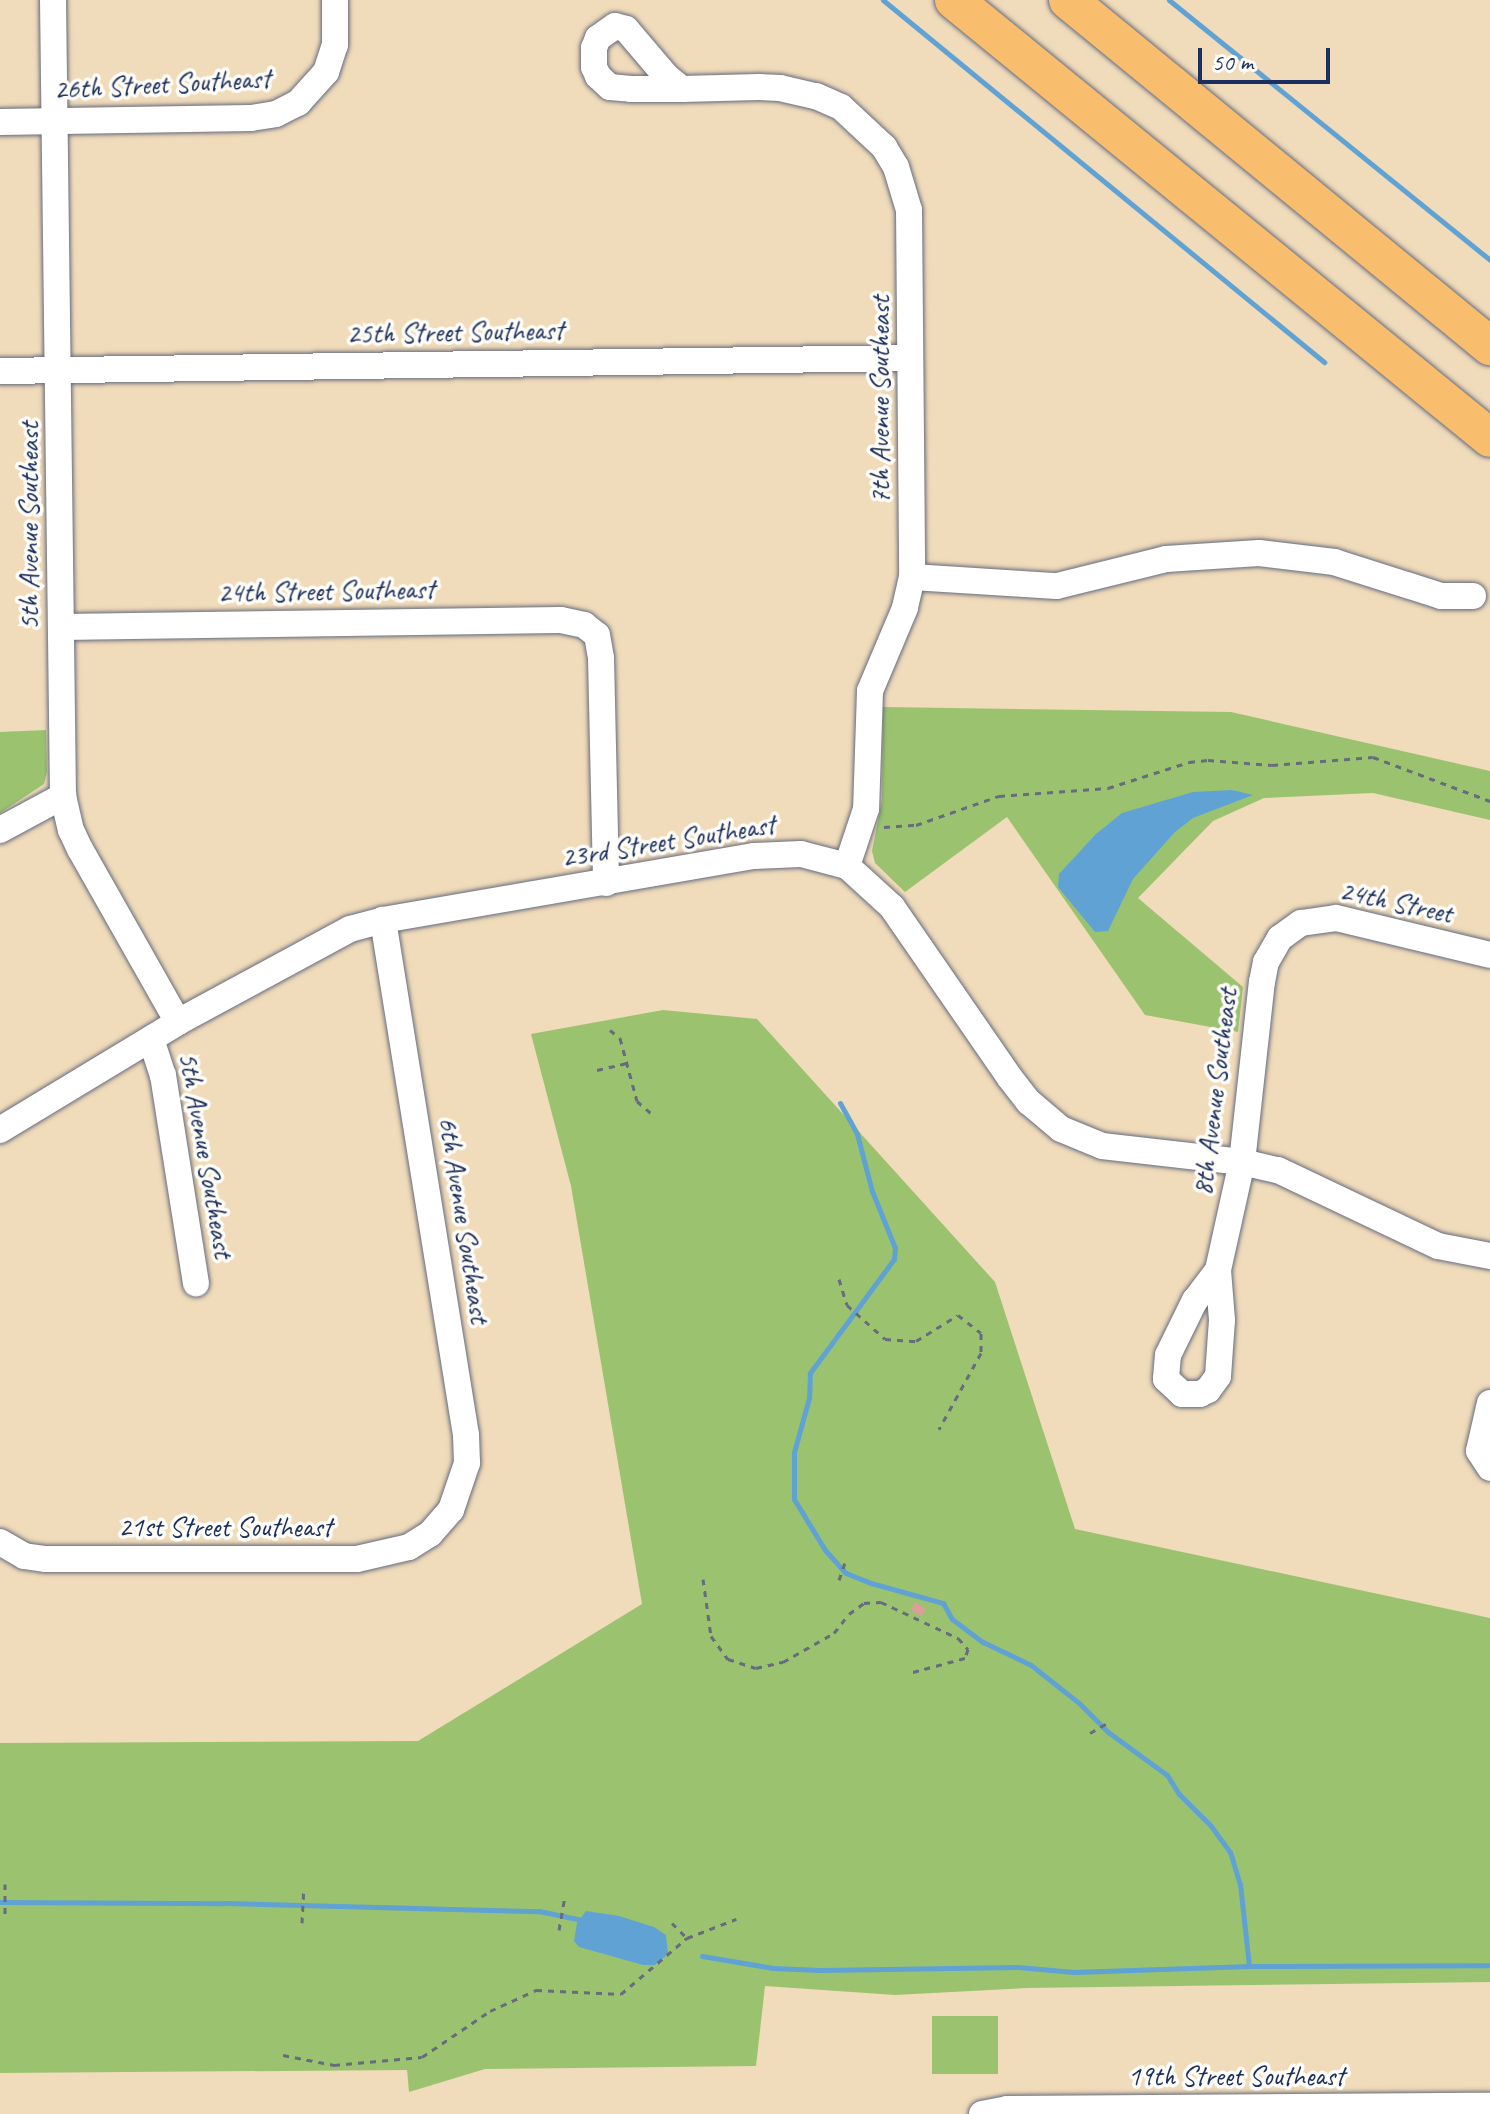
<!DOCTYPE html>
<html>
<head>
<meta charset="utf-8">
<style>
  body { margin:0 }
  #map { position:relative; width:1490px; height:2114px; overflow:hidden; background:#f0dbba; font-family:Caveat,sans-serif }
  div>[style] { position:absolute }
  .green>* { inset:0; background:#9bc36f; transform-origin:0 0 }
  .water>* { inset:0; background:#60a2d4 }
  .stream>* { height:5px; margin:-2.5px; padding:0 2.5px; transform-origin:2.5px; border-radius:2.5px; background:#60a2d4 }
  .building>* { inset:0; background:#d8a099; transform-origin:0 0 }
  .path>* { height:3px; margin-top:-1.5px; transform-origin:0; background:repeating-linear-gradient(90deg,#666b7e 0 6px,transparent 0 12px) }
  .roads { filter:drop-shadow(0 0 2px #666b7e) drop-shadow(0 0 2px #666b7e) }
  .minor>* { height:26px; margin:-13px; padding:0 13px; transform-origin:13px; border-radius:13px; background:#fff }
  .highway>* { height:38px; margin:-19px; padding:0 19px; transform-origin:19px; border-radius:19px; background:#f9be6d }
  span { translate:-50% -50%; white-space:nowrap; text-align:center; line-height:1.15; -webkit-text-stroke:7px #fdfcf7; paint-order:stroke }
  .street-label { font-size:28px; color:#1b2f5e }
  .scale { position:absolute; left:1198px; top:48px; width:132px; height:36px; box-sizing:border-box; border:4px solid #1b2f5e; border-top:0; padding-left:10px; font-size:24px; line-height:28px; white-space:nowrap; color:#1b2f5e; -webkit-text-stroke:6px #fdfcf7; paint-order:stroke }
</style>
</head>
<body>
<div id="map">
  <div class="green">
    <div style="clip-path:polygon(883px 707px,1231px 712px,1490px 771px,1490px 820px,1373px 793px,1264px 798px,1213px 821px,1138px 898px,1243px 987px,1238px 1032px,1145px 1015px,1007px 817px,905px 892px,875px 863px,872px 851px,882px 800px)"></div>
    <div style="clip-path:polygon(46px 730px,47px 772px,44px 784px,0 813px,0 732px)"></div>
    <div style="clip-path:polygon(663px 1010px,757px 1019px,995px 1282px,1075px 1529px,1490px 1618px,1490px 1982px,1026px 1988px,895px 1995px,765px 1986px,756px 2066px,485px 2069px,409px 2092px,407px 2070px,0 2073px,0 1743px,418px 1741px,642px 1604px,571px 1186px,531px 1034px)"></div>
    <div style="left:932px;top:2016px;width:66px;height:58px"></div>
  </div>
  <div class="water">
    <div style="clip-path:polygon(1232px 790px,1253px 795px,1193px 818px,1175px 832px,1133px 879px,1108px 931px,1095px 932px,1058px 887px,1059px 874px,1096px 834px,1122px 813px,1193px 792px)"></div>
    <div style="clip-path:polygon(586px 1911px,619px 1916px,654px 1927px,666px 1935px,668px 1954px,655px 1965px,643px 1965px,579px 1947px,574px 1941px,577px 1923px)"></div>
  </div>
  <div class="stream">
    <div style="left:883px;top:0;width:571px;rotate:39.38deg"></div>
    <div style="left:1169px;top:0;width:413px;rotate:39deg"></div>
    <div style="left:840px;top:1103px;width:35px;rotate:61deg"></div>
    <div style="left:857px;top:1134px;width:59px;rotate:75.3deg"></div>
    <div style="left:872px;top:1191px;width:61px;rotate:68deg"></div>
    <div style="left:895px;top:1248px;width:11px;rotate:95deg"></div>
    <div style="left:894px;top:1259px;width:142px;rotate:126.4deg"></div>
    <div style="left:810px;top:1373px;width:25px;rotate:92deg"></div>
    <div style="left:809px;top:1398px;width:56px;rotate:105.5deg"></div>
    <div style="left:794px;top:1452px;width:47px;rotate:90deg"></div>
    <div style="left:794px;top:1499px;width:60px;rotate:58.7deg"></div>
    <div style="left:825px;top:1550px;width:31px;rotate:48deg"></div>
    <div style="left:846px;top:1573px;width:27px;rotate:22deg"></div>
    <div style="left:871px;top:1583px;width:75px;rotate:15.5deg"></div>
    <div style="left:943px;top:1603px;width:18px;rotate:61deg"></div>
    <div style="left:952px;top:1619px;width:39px;rotate:37deg"></div>
    <div style="left:983px;top:1642px;width:53px;rotate:25.6deg"></div>
    <div style="left:1031px;top:1665px;width:61px;rotate:38.4deg"></div>
    <div style="left:1079px;top:1703px;width:41px;rotate:45deg"></div>
    <div style="left:1108px;top:1732px;width:73px;rotate:36.1deg"></div>
    <div style="left:1167px;top:1775px;width:22px;rotate:58deg"></div>
    <div style="left:1179px;top:1794px;width:45px;rotate:45deg"></div>
    <div style="left:1211px;top:1826px;width:32px;rotate:54deg"></div>
    <div style="left:1230px;top:1852px;width:34px;rotate:73deg"></div>
    <div style="left:1240px;top:1884px;width:82px;rotate:83.7deg"></div>
    <div style="left:0;top:1902px;width:225px;rotate:0.3deg"></div>
    <div style="left:225px;top:1903px;width:314px;rotate:1.5deg"></div>
    <div style="left:539px;top:1911px;width:44px;rotate:11.8deg"></div>
    <div style="left:702px;top:1956px;width:72px;rotate:9.6deg"></div>
    <div style="left:773px;top:1968px;width:47px;rotate:2.4deg"></div>
    <div style="left:820px;top:1970px;width:198px;rotate:-0.9deg"></div>
    <div style="left:1018px;top:1967px;width:56px;rotate:5.1deg"></div>
    <div style="left:1074px;top:1972px;width:175px;rotate:-2deg"></div>
    <div style="left:1249px;top:1966px;width:241px;rotate:-0.2deg"></div>
  </div>
  <div class="building">
    <div style="left:915px;top:1602px;width:13px;height:9px;rotate:32deg"></div>
  </div>
  <div class="path">
    <div style="left:884px;top:827px;width:32px;rotate:-4deg"></div>
    <div style="left:916px;top:825px;width:88px;rotate:-19.3deg"></div>
    <div style="left:999px;top:796px;width:109px;rotate:-4.2deg"></div>
    <div style="left:1108px;top:788px;width:85px;rotate:-17.8deg"></div>
    <div style="left:1189px;top:762px;width:19px;rotate:-6deg"></div>
    <div style="left:1208px;top:760px;width:64px;rotate:4.5deg"></div>
    <div style="left:1272px;top:765px;width:101px;rotate:-4.5deg"></div>
    <div style="left:1373px;top:757px;width:125px;rotate:20.6deg"></div>
    <div style="left:610px;top:1030px;width:13px;rotate:39deg"></div>
    <div style="left:620px;top:1038px;width:65px;rotate:74.9deg"></div>
    <div style="left:637px;top:1101px;width:20px;rotate:41deg"></div>
    <div style="left:597px;top:1070px;width:31px;rotate:-13deg"></div>
    <div style="left:839px;top:1279px;width:27px;rotate:73deg"></div>
    <div style="left:847px;top:1305px;width:51px;rotate:41.8deg"></div>
    <div style="left:885px;top:1339px;width:31px;rotate:4deg"></div>
    <div style="left:916px;top:1341px;width:49px;rotate:-31.8deg"></div>
    <div style="left:958px;top:1315px;width:29px;rotate:38deg"></div>
    <div style="left:981px;top:1333px;width:20px;rotate:90deg"></div>
    <div style="left:981px;top:1353px;width:87px;rotate:118.9deg"></div>
    <div style="left:703px;top:1579px;width:58px;rotate:82deg"></div>
    <div style="left:711px;top:1636px;width:29px;rotate:54deg"></div>
    <div style="left:728px;top:1659px;width:29px;rotate:18deg"></div>
    <div style="left:756px;top:1668px;width:28px;rotate:-13deg"></div>
    <div style="left:783px;top:1662px;width:59px;rotate:-29.6deg"></div>
    <div style="left:834px;top:1633px;width:24px;rotate:-52deg"></div>
    <div style="left:849px;top:1614px;width:19px;rotate:-36deg"></div>
    <div style="left:864px;top:1603px;width:17px;rotate:-3deg"></div>
    <div style="left:881px;top:1602px;width:85px;rotate:25.1deg"></div>
    <div style="left:958px;top:1638px;width:15px;rotate:48deg"></div>
    <div style="left:968px;top:1649px;width:9px;rotate:108deg"></div>
    <div style="left:965px;top:1658px;width:54px;rotate:164.9deg"></div>
    <div style="left:839px;top:1580px;width:18px;rotate:-71deg"></div>
    <div style="left:1090px;top:1733px;width:22px;rotate:-30deg"></div>
    <div style="left:5px;top:1884px;width:34px;rotate:90deg"></div>
    <div style="left:302px;top:1923px;width:35px;rotate:-87deg"></div>
    <div style="left:672px;top:1923px;width:21px;rotate:45deg"></div>
    <div style="left:559px;top:1930px;width:34px;rotate:-80deg"></div>
    <div style="left:283px;top:2055px;width:52px;rotate:11.1deg"></div>
    <div style="left:334px;top:2065px;width:88px;rotate:-5.2deg"></div>
    <div style="left:422px;top:2057px;width:82px;rotate:-34.1deg"></div>
    <div style="left:490px;top:2011px;width:51px;rotate:-24.5deg"></div>
    <div style="left:536px;top:1990px;width:85px;rotate:2.7deg"></div>
    <div style="left:621px;top:1994px;width:87px;rotate:-40.3deg"></div>
    <div style="left:687px;top:1938px;width:53px;rotate:-21.2deg"></div>
  </div>
  <div class="roads">
    <div class="minor">
      <div style="left:53px;top:0;width:796px;rotate:89.28deg"></div>
      <div style="left:63px;top:796px;width:35px;rotate:77deg"></div>
      <div style="left:71px;top:830px;width:21px;rotate:65deg"></div>
      <div style="left:80px;top:849px;width:199px;rotate:60.5deg"></div>
      <div style="left:682px;top:89px;width:21px;rotate:-141deg"></div>
      <div style="left:666px;top:76px;width:62px;rotate:-130.4deg"></div>
      <div style="left:626px;top:29px;width:11px;rotate:-165deg"></div>
      <div style="left:615px;top:26px;width:21px;rotate:145deg"></div>
      <div style="left:598px;top:38px;width:11px;rotate:112deg"></div>
      <div style="left:594px;top:48px;width:19px;rotate:90deg"></div>
      <div style="left:594px;top:67px;width:10px;rotate:66deg"></div>
      <div style="left:598px;top:76px;width:16px;rotate:43deg"></div>
      <div style="left:610px;top:87px;width:21px;rotate:5deg"></div>
      <div style="left:631px;top:89px;width:51px"></div>
      <div style="left:682px;top:89px;width:77px;rotate:-1.5deg"></div>
      <div style="left:759px;top:87px;width:21px;rotate:3deg"></div>
      <div style="left:780px;top:88px;width:37px;rotate:13deg"></div>
      <div style="left:816px;top:96px;width:27px;rotate:24deg"></div>
      <div style="left:841px;top:107px;width:59px;rotate:42.9deg"></div>
      <div style="left:884px;top:147px;width:23px;rotate:59deg"></div>
      <div style="left:896px;top:167px;width:45px;rotate:73.2deg"></div>
      <div style="left:909px;top:210px;width:367px;rotate:89.5deg"></div>
      <div style="left:912px;top:577px;width:32px;rotate:103deg"></div>
      <div style="left:905px;top:608px;width:90px;rotate:112.9deg"></div>
      <div style="left:870px;top:691px;width:118px;rotate:91.9deg"></div>
      <div style="left:866px;top:809px;width:60px;rotate:108.4deg"></div>
      <div style="left:0;top:122px;width:251px;rotate:-0.9deg"></div>
      <div style="left:251px;top:118px;width:25px;rotate:-9deg"></div>
      <div style="left:276px;top:114px;width:25px;rotate:-27deg"></div>
      <div style="left:298px;top:103px;width:42px;rotate:-47.9deg"></div>
      <div style="left:326px;top:72px;width:28px;rotate:-72deg"></div>
      <div style="left:335px;top:45px;width:45px;rotate:-90deg"></div>
      <div style="left:0;top:371px;width:910px;rotate:-0.82deg"></div>
      <div style="left:912px;top:577px;width:145px;rotate:3.6deg"></div>
      <div style="left:1057px;top:586px;width:112px;rotate:-13.9deg"></div>
      <div style="left:1166px;top:559px;width:93px;rotate:-3.7deg"></div>
      <div style="left:1259px;top:553px;width:76px;rotate:6.8deg"></div>
      <div style="left:1334px;top:562px;width:112px;rotate:17.6deg"></div>
      <div style="left:1441px;top:596px;width:32px"></div>
      <div style="left:61px;top:627px;width:500px;rotate:-0.8deg"></div>
      <div style="left:561px;top:620px;width:24px;rotate:12deg"></div>
      <div style="left:584px;top:625px;width:16px;rotate:38deg"></div>
      <div style="left:597px;top:635px;width:23px;rotate:80deg"></div>
      <div style="left:601px;top:658px;width:225px;rotate:88.7deg"></div>
      <div style="left:0;top:830px;width:72px;rotate:-28.4deg"></div>
      <div style="left:151px;top:1039px;width:38px;rotate:72deg"></div>
      <div style="left:163px;top:1075px;width:211px;rotate:81deg"></div>
      <div style="left:0;top:1130px;width:208px;rotate:-31.2deg"></div>
      <div style="left:178px;top:1022px;width:196px;rotate:-28.4deg"></div>
      <div style="left:350px;top:929px;width:34px;rotate:-15deg"></div>
      <div style="left:383px;top:920px;width:376px;rotate:-9.8deg"></div>
      <div style="left:754px;top:856px;width:47px;rotate:-2.4deg"></div>
      <div style="left:801px;top:854px;width:48px;rotate:14.6deg"></div>
      <div style="left:847px;top:866px;width:61px;rotate:42.3deg"></div>
      <div style="left:892px;top:907px;width:208px;rotate:55.4deg"></div>
      <div style="left:1010px;top:1078px;width:31px;rotate:52deg"></div>
      <div style="left:1029px;top:1102px;width:42px;rotate:40.2deg"></div>
      <div style="left:1061px;top:1129px;width:44px;rotate:22.5deg"></div>
      <div style="left:1102px;top:1146px;width:141px;rotate:6.5deg"></div>
      <div style="left:1242px;top:1162px;width:37px;rotate:13deg"></div>
      <div style="left:1278px;top:1170px;width:177px;rotate:25.4deg"></div>
      <div style="left:1438px;top:1246px;width:53px;rotate:10.9deg"></div>
      <div style="left:1218px;top:1270px;width:38px;rotate:127deg"></div>
      <div style="left:1195px;top:1300px;width:61px;rotate:116.1deg"></div>
      <div style="left:1168px;top:1355px;width:24px;rotate:95deg"></div>
      <div style="left:1166px;top:1379px;width:22px;rotate:43deg"></div>
      <div style="left:1182px;top:1394px;width:18px"></div>
      <div style="left:1200px;top:1394px;width:9px;rotate:-27deg"></div>
      <div style="left:1208px;top:1390px;width:17px;rotate:-54deg"></div>
      <div style="left:1218px;top:1376px;width:56px;rotate:-85.9deg"></div>
      <div style="left:1222px;top:1320px;width:50px;rotate:-94.6deg"></div>
      <div style="left:1218px;top:1270px;width:111px;rotate:-77.5deg"></div>
      <div style="left:1242px;top:1162px;width:181px;rotate:-83.7deg"></div>
      <div style="left:1262px;top:982px;width:20px;rotate:-79deg"></div>
      <div style="left:1266px;top:962px;width:28px;rotate:-60deg"></div>
      <div style="left:1280px;top:938px;width:26px;rotate:-36deg"></div>
      <div style="left:1301px;top:923px;width:35px;rotate:-8deg"></div>
      <div style="left:1336px;top:918px;width:158px;rotate:13.5deg"></div>
      <div style="left:1490px;top:1403px;width:49px;rotate:102.9deg"></div>
      <div style="left:1479px;top:1451px;width:20px;rotate:57deg"></div>
      <div style="left:0;top:1542px;width:28px;rotate:30deg"></div>
      <div style="left:24px;top:1556px;width:22px;rotate:8deg"></div>
      <div style="left:46px;top:1559px;width:311px"></div>
      <div style="left:357px;top:1559px;width:53px;rotate:-13deg"></div>
      <div style="left:409px;top:1547px;width:25px;rotate:-32deg"></div>
      <div style="left:430px;top:1534px;width:32px;rotate:-49deg"></div>
      <div style="left:451px;top:1510px;width:50px;rotate:-71.2deg"></div>
      <div style="left:467px;top:1463px;width:28px;rotate:-92deg"></div>
      <div style="left:466px;top:1435px;width:522px;rotate:-99.16deg"></div>
      <div style="left:982px;top:2114px;width:25px;rotate:-11deg"></div>
      <div style="left:1007px;top:2109px;width:483px;rotate:-0.4deg"></div>
    </div>
    <div class="highway">
      <div style="left:954px;top:0;width:692px;rotate:39.25deg"></div>
      <div style="left:1068px;top:0;width:546px;rotate:39.35deg"></div>
    </div>
  </div>
  <div class="street-label">
    <span style="left:162px;top:84px;rotate:-3deg">26th Street Southeast</span>
    <span style="left:455px;top:332px;rotate:-1deg">25th Street Southeast</span>
    <span style="left:880px;top:400px;rotate:-90deg">7th Avenue Southeast</span>
    <span style="left:29px;top:526px;rotate:-90deg">5th Avenue Southeast</span>
    <span style="left:326px;top:591px;rotate:-1deg">24th Street Southeast</span>
    <span style="left:668px;top:841px;rotate:-9deg">23rd Street Southeast</span>
    <span style="left:1396px;top:902px;rotate:12deg">24th Street</span>
    <span style="left:1215px;top:1092px;rotate:-83deg">8th Avenue Southeast</span>
    <span style="left:206px;top:1155px;rotate:80deg">5th Avenue Southeast</span>
    <span style="left:464px;top:1220px;rotate:81deg">6th Avenue Southeast</span>
    <span style="left:225px;top:1527px">21st Street Southeast</span>
    <span style="left:1236px;top:2076px">19th Street Southeast</span>
  </div>
  <div class="scale">50 m</div>
</div>
</body>
</html>
